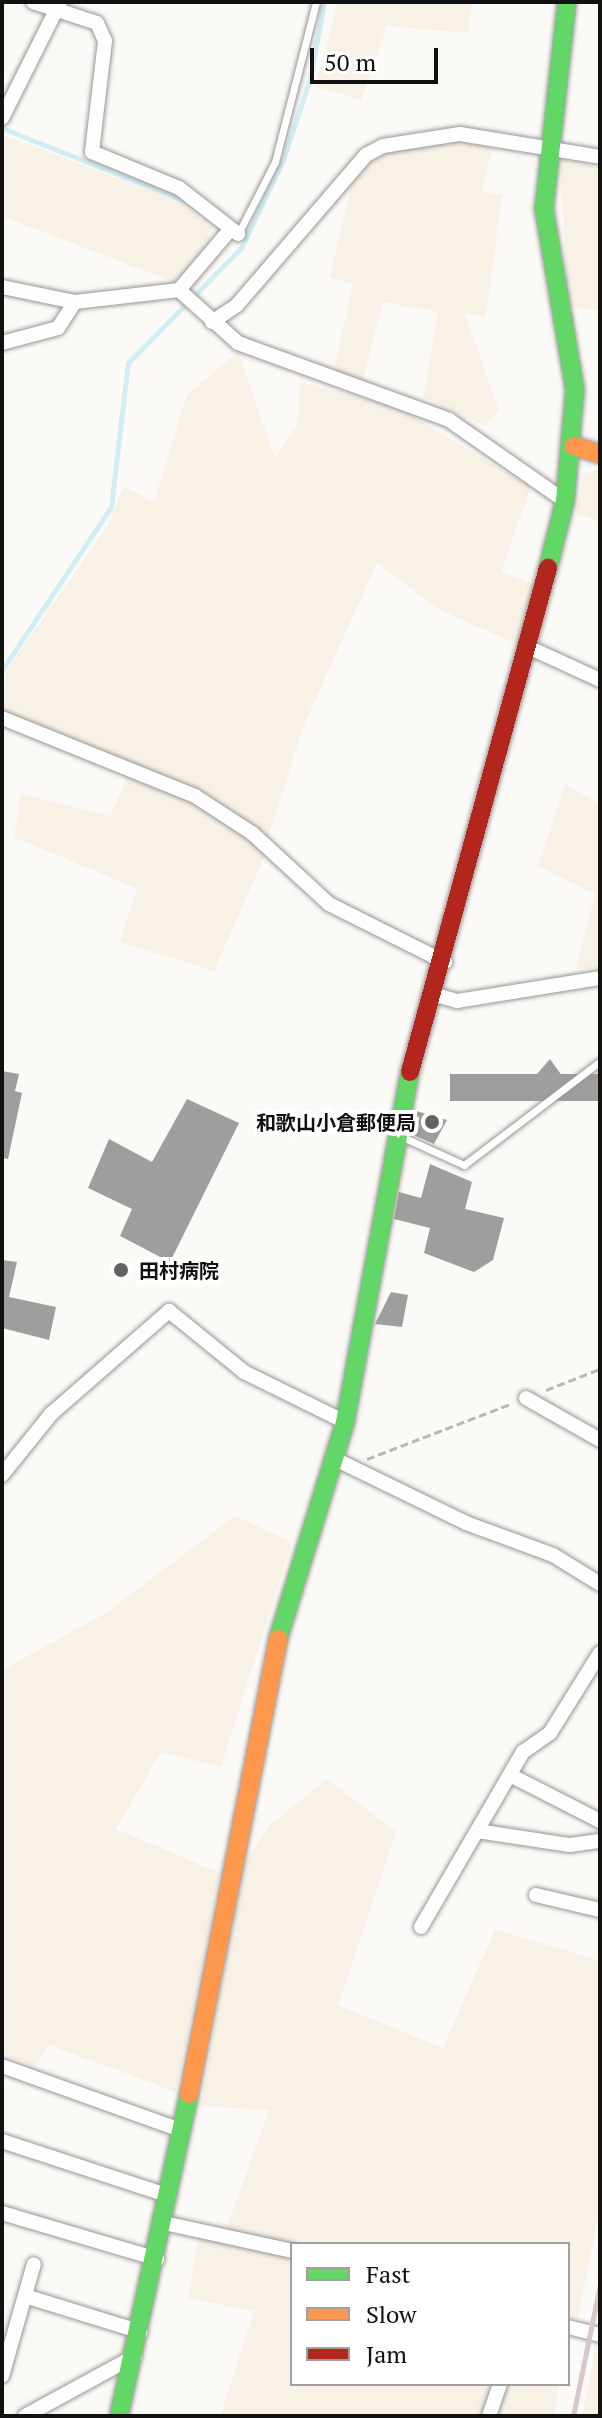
<!DOCTYPE html>
<html>
<head>
<meta charset="utf-8">
<style>
  body { margin:0 }
  #map { position:relative; width:602px; height:2418px; overflow:hidden; background:#fcfaf7; font-family:"PT Serif","Noto Sans JP",serif }
  div>[style] { position:absolute }
  .farmland>* { inset:0; background:#f7f2e5 }
  .stream>* { height:5px; margin:-2.5px; padding:0 2.5px; transform-origin:2.5px; border-radius:2.5px; background:#d0eef4 }
  .building>* { inset:0; background:#a09e9c; transform-origin:0 0 }
  .path>* { height:3px; margin-top:-1.5px; transform-origin:0; background:repeating-linear-gradient(90deg,#b9b9b8 0 8px,transparent 0 12px) }
  .roads { filter:drop-shadow(0 0 2px #979695) drop-shadow(0 0 2px #979695) }
  .lane>* { height:7px; margin:-3.5px; padding:0 3.5px; transform-origin:3.5px; border-radius:3.5px; background:#fffefe }
  .street>* { height:14px; margin:-7px; padding:0 7px; transform-origin:7px; border-radius:7px; background:#fffefe }
  .fast>* { height:18px; margin:-9px; padding:0 9px; transform-origin:9px; border-radius:9px; background:#63d668 }
  .slow>* { height:18px; margin:-9px; padding:0 9px; transform-origin:9px; border-radius:9px; background:#ff974d }
  .jam>* { height:18px; margin:-9px; padding:0 9px; transform-origin:9px; border-radius:9px; background:#b3261e }
  .rail>* { height:5px; margin:-2.5px; padding:0 2.5px; transform-origin:2.5px; border-radius:2.5px; background:#d7c7cb }
  .dots>* { width:22px; height:22px; translate:-50% -50%; box-sizing:border-box; border:4px solid #fff; border-radius:50% }
  span { translate:-50% -50%; white-space:nowrap; text-align:center; line-height:1.15; -webkit-text-stroke:8px #fff; paint-order:stroke }
  .poi-label { font-size:20px; color:#111; font-weight:700 }
  .right { translate:-100% -50%; text-align:right }
  .left { translate:0 -50%; text-align:left }
  .frame { position:absolute; inset:0; border:4px solid #111; pointer-events:none }
  .legend { position:absolute; left:290px; top:2242px; width:280px; height:144px; box-sizing:border-box; background:#fff; border:2px solid #a0a0a0; margin:0; padding:10px 14px; list-style:none; font-size:24px; color:#111 }
  .legend li { display:flex; align-items:center; gap:16px; height:40px }
  .legend b { width:40px; border:2px solid #a0a0a0 }
  .scale { position:absolute; left:310px; top:48px; width:128px; height:36px; box-sizing:border-box; border:4px solid #111; border-top:0; padding-left:10px; font-size:24px; line-height:28px; white-space:nowrap; color:#111; -webkit-text-stroke:6px #fff; paint-order:stroke }
</style>
</head>
<body>
<div id="map">
  <div class="farmland">
    <div style="clip-path:polygon(338px 2px,473px 2px,468px 33px,387px 26px,361px 100px,315px 87px)"></div>
    <div style="clip-path:polygon(4px 135px,180px 202px,211px 226px,209px 243px,174px 282px,2px 216px)"></div>
    <div style="clip-path:polygon(444px 139px,492px 148px,482px 191px,502px 195px,486px 316px,465px 314px,499px 411px,485px 426px,423px 397px,438px 312px,383px 302px,363px 380px,333px 373px,353px 284px,330px 277px,352px 182px,384px 151px)"></div>
    <div style="clip-path:polygon(560px 159px,600px 168px,600px 311px,568px 307px)"></div>
    <div style="clip-path:polygon(238px 352px,275px 458px,297px 426px,300px 382px,397px 407px,531px 487px,501px 572px,535px 584px,519px 645px,436px 608px,377px 563px,304px 725px,269px 835px,201px 794px,2px 713px,6px 671px,108px 525px,124px 486px,154px 502px,187px 395px)"></div>
    <div style="clip-path:polygon(600px 469px,600px 522px,576px 514px,584px 474px)"></div>
    <div style="clip-path:polygon(128px 775px,199px 804px,267px 851px,214px 971px,120px 942px,137px 889px,14px 837px,21px 794px,110px 816px)"></div>
    <div style="clip-path:polygon(565px 784px,600px 805px,600px 968px,576px 969px,595px 894px,538px 866px)"></div>
    <div style="clip-path:polygon(235px 1516px,292px 1542px,221px 1767px,161px 1752px,116px 1829px,220px 1873px,176px 2092px,49px 2045px,36px 2066px,2px 2054px,2px 1670px,106px 1613px)"></div>
    <div style="clip-path:polygon(327px 1779px,396px 1832px,338px 2005px,443px 2048px,495px 1929px,600px 1961px,600px 2205px,578px 2318px,568px 2318px,568px 2244px,292px 2244px,226px 2230px,269px 2110px,201px 2106px,241px 1867px,269px 1826px)"></div>
    <div style="clip-path:polygon(198px 2235px,292px 2257px,292px 2384px,494px 2384px,483px 2416px,220px 2416px,254px 2311px,189px 2298px)"></div>
    <div style="clip-path:polygon(597px 2339px,600px 2416px,582px 2416px)"></div>
    <div style="clip-path:polygon(506px 2384px,560px 2384px,554px 2416px,494px 2416px)"></div>
  </div>
  <div class="stream">
    <div style="left:2px;top:128px;width:195px;rotate:21.7deg"></div>
    <div style="left:2px;top:670px;width:196px;rotate:-56.2deg"></div>
    <div style="left:111px;top:507px;width:145px;rotate:-83.3deg"></div>
    <div style="left:128px;top:363px;width:161px;rotate:-45.5deg"></div>
    <div style="left:241px;top:248px;width:98px;rotate:-64.5deg"></div>
    <div style="left:283px;top:160px;width:85px;rotate:-71.6deg"></div>
    <div style="left:310px;top:79px;width:78px;rotate:-79.7deg"></div>
  </div>
  <div class="building">
    <div style="clip-path:polygon(550px 1059px,565px 1080px,542px 1097px,530px 1082px)"></div>
    <div style="clip-path:polygon(2px 1071px,19px 1074px,15px 1091px,22px 1093px,8px 1159px,2px 1158px)"></div>
    <div style="left:600px;top:1074px;width:27px;height:150px;rotate:90deg"></div>
    <div style="clip-path:polygon(187px 1099px,239px 1123px,170px 1262px,120px 1236px,132px 1209px,88px 1188px,109px 1139px,152px 1162px)"></div>
    <div style="clip-path:polygon(413px 1110px,447px 1120px,434px 1144px,409px 1133px)"></div>
    <div style="clip-path:polygon(430px 1164px,472px 1182px,465px 1209px,504px 1218px,493px 1260px,474px 1272px,424px 1253px,430px 1228px,394px 1219px,399px 1192px,421px 1198px)"></div>
    <div style="clip-path:polygon(2px 1260px,17px 1262px,9px 1297px,56px 1307px,49px 1340px,2px 1328px)"></div>
    <div style="clip-path:polygon(391px 1292px,408px 1295px,402px 1327px,375px 1324px)"></div>
  </div>
  <div class="path">
    <div style="left:546px;top:1390px;width:58px;rotate:-21.3deg"></div>
    <div style="left:367px;top:1459px;width:156px;rotate:-21deg"></div>
  </div>
  <div class="roads">
    <div class="lane">
      <div style="left:238px;top:234px;width:81px;rotate:-62.8deg"></div>
      <div style="left:275px;top:162px;width:165px;rotate:-75.6deg"></div>
      <div style="left:396px;top:1134px;width:75px;rotate:24.5deg"></div>
      <div style="left:464px;top:1165px;width:170px;rotate:-37.3deg"></div>
    </div>
    <div class="street">
      <div style="left:33px;top:2px;width:67px;rotate:18.2deg"></div>
      <div style="left:97px;top:23px;width:20px;rotate:66deg"></div>
      <div style="left:105px;top:41px;width:112px;rotate:96.7deg"></div>
      <div style="left:92px;top:152px;width:94px;rotate:22.5deg"></div>
      <div style="left:179px;top:188px;width:75px;rotate:37.9deg"></div>
      <div style="left:2px;top:118px;width:130px;rotate:-63.4deg"></div>
      <div style="left:2px;top:287px;width:75px;rotate:11.6deg"></div>
      <div style="left:75px;top:302px;width:105px;rotate:-6.6deg"></div>
      <div style="left:179px;top:290px;width:79px;rotate:41.9deg"></div>
      <div style="left:238px;top:343px;width:225px;rotate:20deg"></div>
      <div style="left:449px;top:420px;width:141px;rotate:34.9deg"></div>
      <div style="left:179px;top:290px;width:77px;rotate:-49.7deg"></div>
      <div style="left:212px;top:322px;width:30px;rotate:-34deg"></div>
      <div style="left:237px;top:305px;width:198px;rotate:-49.3deg"></div>
      <div style="left:366px;top:155px;width:19px;rotate:-28deg"></div>
      <div style="left:383px;top:146px;width:78px;rotate:-8.9deg"></div>
      <div style="left:460px;top:134px;width:142px;rotate:9.3deg"></div>
      <div style="left:2px;top:343px;width:58px;rotate:-15deg"></div>
      <div style="left:58px;top:328px;width:31px;rotate:-57deg"></div>
      <div style="left:528px;top:647px;width:79px;rotate:24.6deg"></div>
      <div style="left:2px;top:718px;width:208px;rotate:22deg"></div>
      <div style="left:195px;top:796px;width:68px;rotate:33deg"></div>
      <div style="left:252px;top:833px;width:105px;rotate:42.7deg"></div>
      <div style="left:329px;top:904px;width:130px;rotate:26.6deg"></div>
      <div style="left:436px;top:995px;width:22px;rotate:16deg"></div>
      <div style="left:457px;top:1001px;width:145px;rotate:-9.1deg"></div>
      <div style="left:526px;top:1398px;width:85px;rotate:29.6deg"></div>
      <div style="left:335px;top:1459px;width:146px;rotate:26deg"></div>
      <div style="left:466px;top:1523px;width:93px;rotate:20.2deg"></div>
      <div style="left:553px;top:1555px;width:55px;rotate:31.7deg"></div>
      <div style="left:2px;top:1475px;width:78px;rotate:-51.2deg"></div>
      <div style="left:51px;top:1414px;width:157px;rotate:-41.1deg"></div>
      <div style="left:169px;top:1311px;width:97px;rotate:39.1deg"></div>
      <div style="left:244px;top:1372px;width:113px;rotate:26.3deg"></div>
      <div style="left:510px;top:1775px;width:101px;rotate:27.1deg"></div>
      <div style="left:477px;top:1831px;width:94px;rotate:8.6deg"></div>
      <div style="left:570px;top:1845px;width:30px;rotate:-8deg"></div>
      <div style="left:536px;top:1895px;width:66px;rotate:13.2deg"></div>
      <div style="left:421px;top:1927px;width:203px;rotate:-59.8deg"></div>
      <div style="left:523px;top:1752px;width:33px;rotate:-35deg"></div>
      <div style="left:550px;top:1733px;width:94px;rotate:-58deg"></div>
      <div style="left:2px;top:2066px;width:190px;rotate:19.7deg"></div>
      <div style="left:2px;top:2141px;width:176px;rotate:18.2deg"></div>
      <div style="left:2px;top:2213px;width:162px;rotate:16.5deg"></div>
      <div style="left:164px;top:2223px;width:131px;rotate:12.3deg"></div>
      <div style="left:25px;top:2296px;width:121px;rotate:17.2deg"></div>
      <div style="left:568px;top:2327px;width:33px;rotate:14deg"></div>
      <div style="left:2px;top:2376px;width:116px;rotate:-74.1deg"></div>
      <div style="left:25px;top:2416px;width:125px;rotate:-28.6deg"></div>
      <div style="left:489px;top:2416px;width:34px;rotate:-71deg"></div>
    </div>
    <div class="fast">
      <div style="left:548px;top:568px;width:69px;rotate:-75.8deg"></div>
      <div style="left:565px;top:501px;width:111px;rotate:-84.9deg"></div>
      <div style="left:575px;top:390px;width:184px;rotate:-99.7deg"></div>
      <div style="left:544px;top:209px;width:208px;rotate:-83.7deg"></div>
      <div style="left:278px;top:1639px;width:227px;rotate:-72.8deg"></div>
      <div style="left:345px;top:1422px;width:356px;rotate:-79.5deg"></div>
      <div style="left:119px;top:2416px;width:330px;rotate:-77.7deg"></div>
    </div>
    <div class="slow">
      <div style="left:574px;top:446px;width:27px;rotate:17deg"></div>
      <div style="left:189px;top:2094px;width:464px;rotate:-78.9deg"></div>
    </div>
    <div class="jam">
      <div style="left:410px;top:1072px;width:523px;rotate:-74.69deg"></div>
    </div>
  </div>
  <div class="rail">
    <div style="left:573px;top:2416px;width:135px;rotate:-78.4deg"></div>
  </div>
  <div class="dots">
    <div style="left:432px;top:1122px;background:#636362"></div>
    <div style="left:121px;top:1270px;background:#636362"></div>
  </div>
  <div class="poi-label">
    <span class="right" style="left:416px;top:1122px">和歌山小倉郵便局</span>
    <span class="left" style="left:139px;top:1270px">田村病院</span>
  </div>
  <div class="frame"></div>
  <ul class="legend">
  <li><b style="height:10px;background:#63d668"></b>Fast</li>
  <li><b style="height:10px;background:#ff974d"></b>Slow</li>
  <li><b style="height:10px;background:#b3261e"></b>Jam</li>
  </ul>
  <div class="scale">50 m</div>
</div>
</body>
</html>
